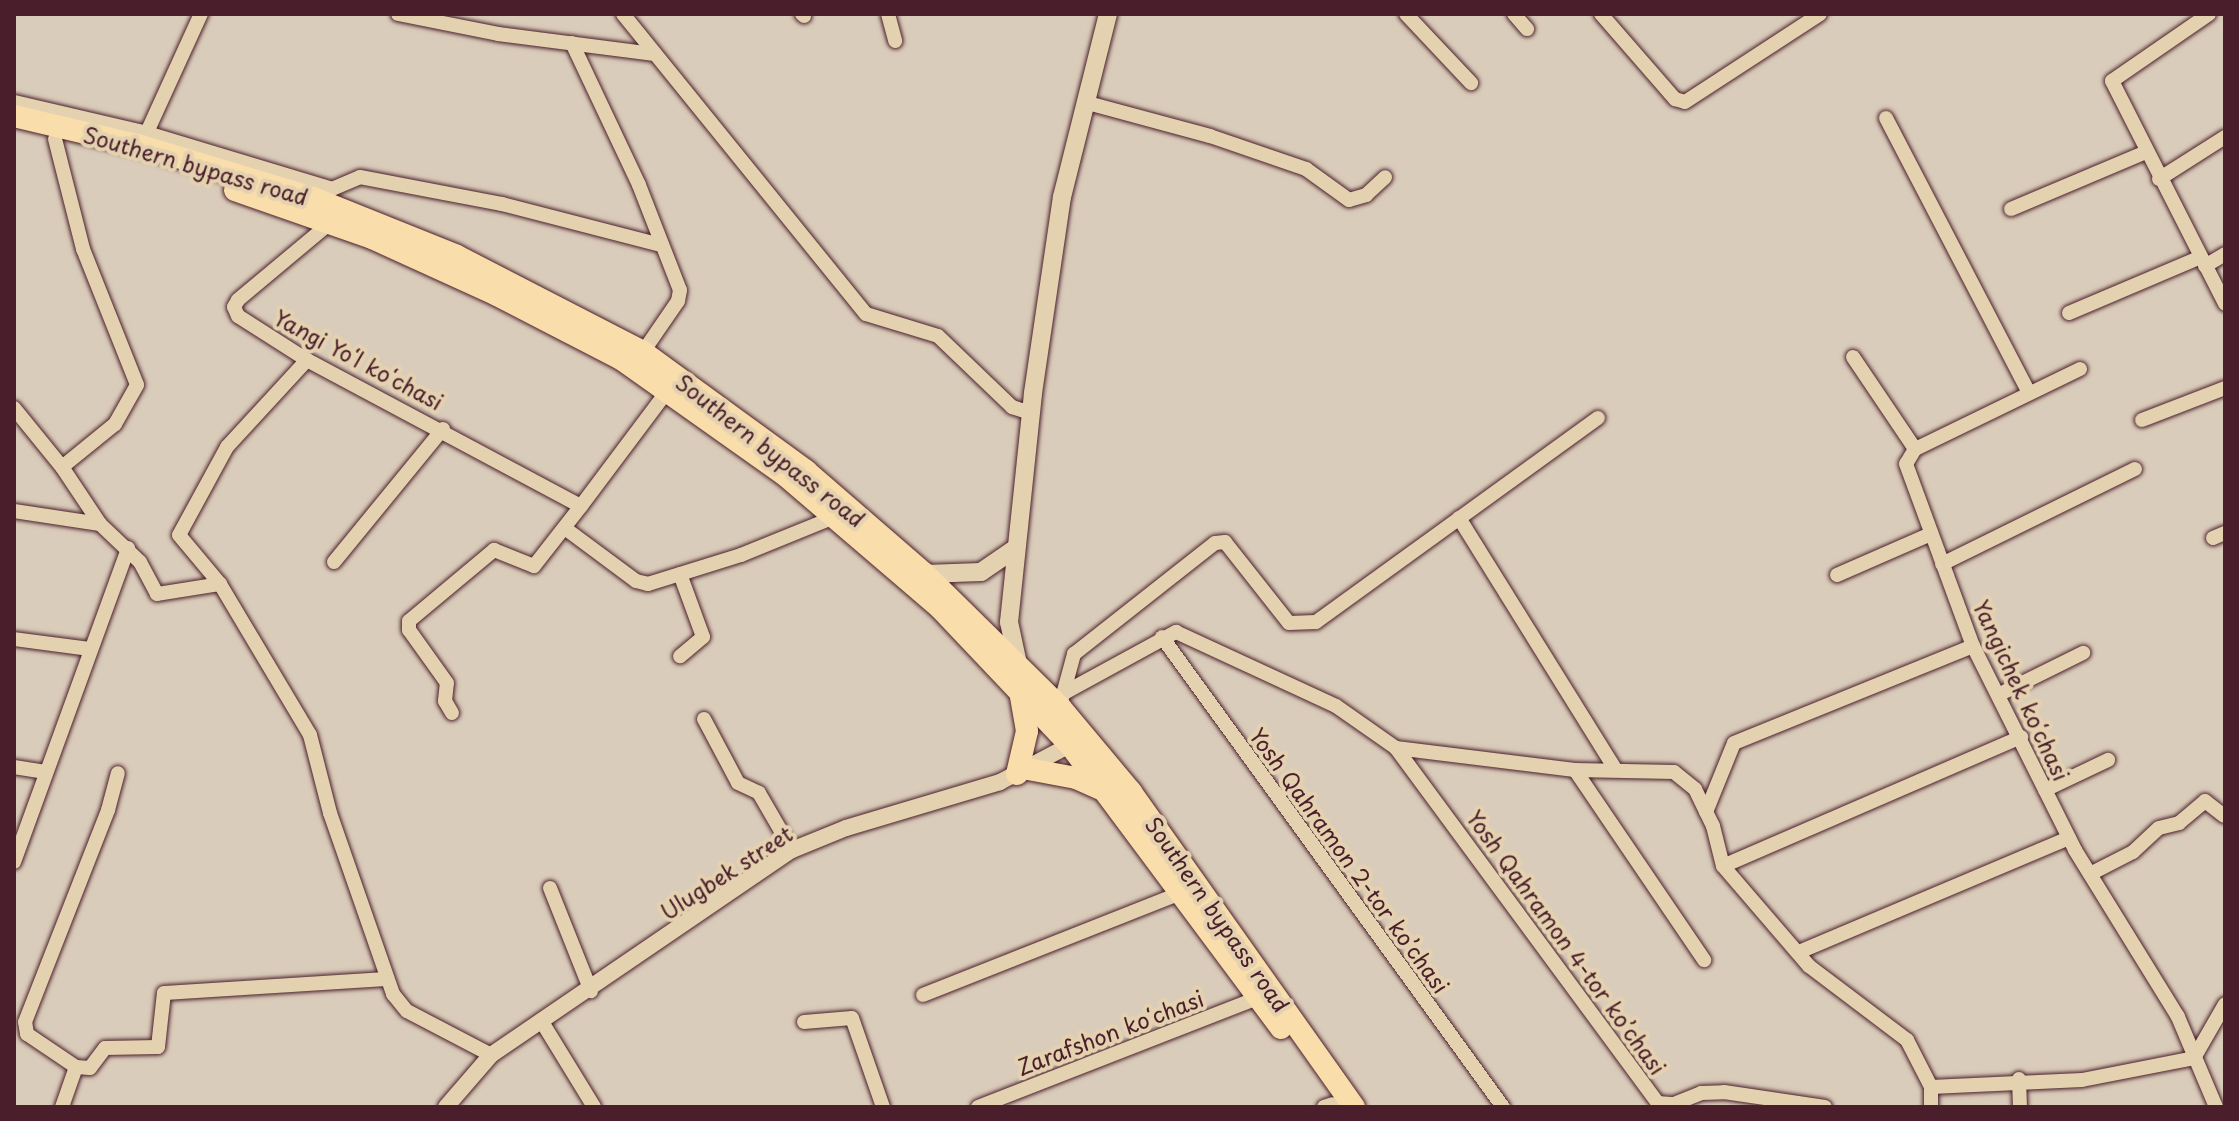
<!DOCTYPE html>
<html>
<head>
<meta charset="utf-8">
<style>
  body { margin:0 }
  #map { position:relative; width:2239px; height:1121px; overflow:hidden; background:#daccba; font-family:"Playpen Sans",sans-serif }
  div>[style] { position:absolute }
  .roads { filter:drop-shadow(0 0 2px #4a1f2b) drop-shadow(0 0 2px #4a1f2b) }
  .minor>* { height:14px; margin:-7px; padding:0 7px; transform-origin:7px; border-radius:7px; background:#e4d1af }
  .tertiary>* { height:16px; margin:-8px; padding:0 8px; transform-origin:8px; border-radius:8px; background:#e4d1af }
  .secondary>* { height:18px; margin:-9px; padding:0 9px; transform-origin:9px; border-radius:9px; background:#e4d1af }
  .trunk>* { height:22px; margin:-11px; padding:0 11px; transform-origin:11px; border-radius:11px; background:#f9ddab }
  span { translate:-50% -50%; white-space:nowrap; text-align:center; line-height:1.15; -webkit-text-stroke:8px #e4d1af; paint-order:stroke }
  .street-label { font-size:22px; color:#4a1f2b }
  .frame { position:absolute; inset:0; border:16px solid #4a1f2b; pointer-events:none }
</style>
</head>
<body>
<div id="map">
  <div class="roads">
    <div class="minor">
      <div style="left:398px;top:14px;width:102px;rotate:11.3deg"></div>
      <div style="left:498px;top:34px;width:158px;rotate:7.3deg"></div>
      <div style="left:623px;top:14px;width:386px;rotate:51deg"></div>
      <div style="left:866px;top:314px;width:75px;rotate:17deg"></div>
      <div style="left:938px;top:336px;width:103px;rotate:43.8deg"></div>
      <div style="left:1012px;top:407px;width:19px;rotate:18deg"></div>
      <div style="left:802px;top:14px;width:3px;rotate:45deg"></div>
      <div style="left:888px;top:14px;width:28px;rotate:75deg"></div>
      <div style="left:1406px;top:14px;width:95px;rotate:46.7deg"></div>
      <div style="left:1514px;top:14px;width:20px;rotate:49deg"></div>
      <div style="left:1601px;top:14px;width:113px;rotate:49deg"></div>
      <div style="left:1675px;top:99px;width:10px;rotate:17deg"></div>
      <div style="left:1685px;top:102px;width:161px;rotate:-33.1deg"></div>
      <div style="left:2209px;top:14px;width:118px;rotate:145.4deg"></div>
      <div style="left:2112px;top:81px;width:250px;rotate:63.1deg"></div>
      <div style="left:572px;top:43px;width:157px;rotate:64.7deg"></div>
      <div style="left:639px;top:185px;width:113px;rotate:68.7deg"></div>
      <div style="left:680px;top:290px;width:11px;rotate:100deg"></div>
      <div style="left:678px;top:301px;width:62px;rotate:124.5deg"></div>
      <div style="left:14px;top:102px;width:137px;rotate:13.1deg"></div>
      <div style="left:147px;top:133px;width:193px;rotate:16.8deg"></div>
      <div style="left:332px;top:189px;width:30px;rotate:-23deg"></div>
      <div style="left:360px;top:177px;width:145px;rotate:10.8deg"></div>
      <div style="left:502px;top:204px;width:163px;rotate:14.5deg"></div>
      <div style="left:1084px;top:102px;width:131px;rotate:15.1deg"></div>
      <div style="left:1210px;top:136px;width:102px;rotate:19deg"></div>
      <div style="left:1306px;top:169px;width:53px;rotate:35.8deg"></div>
      <div style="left:1349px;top:200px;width:18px;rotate:-16deg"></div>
      <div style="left:1366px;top:195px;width:26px;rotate:-43deg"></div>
      <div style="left:1886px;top:118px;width:310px;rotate:62.5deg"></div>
      <div style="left:55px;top:139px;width:114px;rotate:75.7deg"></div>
      <div style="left:83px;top:249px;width:146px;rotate:68.3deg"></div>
      <div style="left:137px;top:385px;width:45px;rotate:119.4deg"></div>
      <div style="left:115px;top:424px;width:68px;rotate:140.9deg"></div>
      <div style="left:62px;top:467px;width:69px;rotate:56.3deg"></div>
      <div style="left:100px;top:524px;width:55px;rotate:43.5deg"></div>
      <div style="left:140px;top:562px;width:36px;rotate:62deg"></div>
      <div style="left:157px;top:594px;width:64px;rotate:-9deg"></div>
      <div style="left:143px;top:141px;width:140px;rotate:-65.5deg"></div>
      <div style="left:2159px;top:179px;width:78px;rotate:-32.5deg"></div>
      <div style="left:2011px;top:209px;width:147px;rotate:-22.9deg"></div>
      <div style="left:330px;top:223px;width:120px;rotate:140.1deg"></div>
      <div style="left:238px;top:300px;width:8px;rotate:120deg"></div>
      <div style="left:234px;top:307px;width:10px;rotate:66deg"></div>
      <div style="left:238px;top:316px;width:82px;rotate:32.5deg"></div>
      <div style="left:307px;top:360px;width:310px;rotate:28.1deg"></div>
      <div style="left:581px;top:506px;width:145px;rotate:-53.1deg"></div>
      <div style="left:2205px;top:266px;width:23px;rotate:-31deg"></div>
      <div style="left:2069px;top:313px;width:143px;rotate:-23deg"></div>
      <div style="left:1853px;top:357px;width:111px;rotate:56deg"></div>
      <div style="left:307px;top:360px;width:118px;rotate:132.6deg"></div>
      <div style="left:227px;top:447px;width:100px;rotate:118.6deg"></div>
      <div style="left:179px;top:535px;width:64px;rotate:50.1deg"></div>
      <div style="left:220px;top:584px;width:176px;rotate:59.2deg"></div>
      <div style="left:310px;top:735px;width:81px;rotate:75.6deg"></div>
      <div style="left:330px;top:813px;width:192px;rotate:70.8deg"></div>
      <div style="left:393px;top:994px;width:22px;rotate:51deg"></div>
      <div style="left:407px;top:1011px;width:95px;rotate:27.6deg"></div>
      <div style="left:2080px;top:369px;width:183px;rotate:154.1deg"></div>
      <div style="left:1915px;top:449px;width:17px;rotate:121deg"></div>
      <div style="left:1906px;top:464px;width:194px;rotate:69.8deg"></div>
      <div style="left:1973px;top:646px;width:228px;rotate:63.4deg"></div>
      <div style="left:2075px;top:850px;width:196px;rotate:58.3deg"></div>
      <div style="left:2178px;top:1017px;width:98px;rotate:67.1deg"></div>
      <div style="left:14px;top:408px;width:76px;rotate:50.9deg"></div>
      <div style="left:2142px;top:420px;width:89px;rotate:-21.1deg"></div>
      <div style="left:14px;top:511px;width:87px;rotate:8.6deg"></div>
      <div style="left:1459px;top:518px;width:293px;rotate:58.1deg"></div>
      <div style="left:566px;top:529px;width:87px;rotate:36.6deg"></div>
      <div style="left:636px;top:581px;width:12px;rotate:14deg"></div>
      <div style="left:648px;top:584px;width:97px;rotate:-17.3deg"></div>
      <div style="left:741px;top:555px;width:98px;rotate:-22.1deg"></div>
      <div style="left:2213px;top:538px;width:13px;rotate:-23deg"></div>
      <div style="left:334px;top:562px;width:172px;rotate:-50.7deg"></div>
      <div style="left:1942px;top:564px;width:215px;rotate:-26.2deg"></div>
      <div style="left:680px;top:574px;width:67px;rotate:69.9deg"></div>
      <div style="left:703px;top:637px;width:30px;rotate:140deg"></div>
      <div style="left:1837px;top:575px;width:103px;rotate:-23.6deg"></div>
      <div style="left:1162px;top:637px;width:581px;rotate:54.04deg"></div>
      <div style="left:14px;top:639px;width:77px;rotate:7.5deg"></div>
      <div style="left:1064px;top:693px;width:128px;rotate:-28.6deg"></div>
      <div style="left:1176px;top:632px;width:176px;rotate:24.8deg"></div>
      <div style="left:1336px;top:706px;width:73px;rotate:35deg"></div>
      <div style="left:1396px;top:748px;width:180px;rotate:7deg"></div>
      <div style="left:1575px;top:770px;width:99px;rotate:1.2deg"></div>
      <div style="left:1674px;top:772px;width:27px;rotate:39deg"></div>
      <div style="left:1695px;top:789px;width:41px;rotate:64.1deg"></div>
      <div style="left:1713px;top:826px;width:41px;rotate:76deg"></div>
      <div style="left:1723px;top:866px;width:132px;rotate:49.3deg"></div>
      <div style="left:1809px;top:966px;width:123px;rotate:37.1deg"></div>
      <div style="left:1907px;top:1040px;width:53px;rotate:62.9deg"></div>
      <div style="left:1931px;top:1087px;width:20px;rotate:90deg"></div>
      <div style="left:2000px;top:694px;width:93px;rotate:-26.3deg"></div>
      <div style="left:1062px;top:698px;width:46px;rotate:-74.7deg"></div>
      <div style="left:1074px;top:654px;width:179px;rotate:-38.2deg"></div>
      <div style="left:1215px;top:543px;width:10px;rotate:-6deg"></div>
      <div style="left:1225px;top:542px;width:103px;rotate:51.7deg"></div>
      <div style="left:1289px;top:623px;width:27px;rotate:-2deg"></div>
      <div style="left:1316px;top:622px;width:348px;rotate:-35.9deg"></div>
      <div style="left:452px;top:713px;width:14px;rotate:-120deg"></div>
      <div style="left:445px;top:701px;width:18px;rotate:-84deg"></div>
      <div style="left:447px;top:683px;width:65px;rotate:-125.6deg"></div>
      <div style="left:409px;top:630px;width:9px;rotate:-90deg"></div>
      <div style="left:409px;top:621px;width:111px;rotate:-39.9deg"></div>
      <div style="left:494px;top:550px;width:43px;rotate:21.8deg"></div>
      <div style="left:534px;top:566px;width:76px;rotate:-51.9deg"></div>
      <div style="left:704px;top:719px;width:72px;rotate:62deg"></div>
      <div style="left:738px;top:783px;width:23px;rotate:25deg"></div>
      <div style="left:759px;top:793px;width:66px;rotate:59.9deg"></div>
      <div style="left:1396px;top:748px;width:441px;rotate:53.6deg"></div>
      <div style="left:1658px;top:1103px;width:16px;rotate:4deg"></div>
      <div style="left:1674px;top:1104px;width:29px;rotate:-22deg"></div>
      <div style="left:1701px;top:1093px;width:23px;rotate:-2deg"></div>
      <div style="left:1724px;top:1092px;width:102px;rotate:8.4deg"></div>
      <div style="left:14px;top:767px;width:32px;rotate:9deg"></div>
      <div style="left:1575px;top:770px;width:230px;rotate:55.8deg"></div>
      <div style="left:2045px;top:790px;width:70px;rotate:-25.5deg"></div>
      <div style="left:1706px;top:812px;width:74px;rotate:-67.9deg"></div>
      <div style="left:1734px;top:743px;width:258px;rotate:-22.1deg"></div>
      <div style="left:14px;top:862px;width:334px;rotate:-70deg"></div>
      <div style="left:1723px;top:866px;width:325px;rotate:-23.4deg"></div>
      <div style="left:2090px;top:874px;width:48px;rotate:-27.1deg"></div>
      <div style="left:2133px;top:852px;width:35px;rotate:-43deg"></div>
      <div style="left:2159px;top:828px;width:21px;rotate:-14deg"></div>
      <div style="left:2179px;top:823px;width:34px;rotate:-40deg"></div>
      <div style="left:2205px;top:801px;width:24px;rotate:38deg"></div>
      <div style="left:550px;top:888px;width:111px;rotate:68.3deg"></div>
      <div style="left:1799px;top:952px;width:293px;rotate:-22.9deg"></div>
      <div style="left:923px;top:995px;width:277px;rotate:-21.6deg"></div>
      <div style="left:542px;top:1022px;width:100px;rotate:58.5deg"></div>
      <div style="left:804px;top:1022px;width:48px;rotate:-4.8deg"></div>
      <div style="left:852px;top:1018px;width:94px;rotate:70.8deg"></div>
      <div style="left:76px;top:1067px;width:14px;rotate:4deg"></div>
      <div style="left:90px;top:1068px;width:25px;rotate:-53deg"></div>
      <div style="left:105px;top:1048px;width:53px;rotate:-1.1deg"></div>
      <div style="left:158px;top:1047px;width:54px;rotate:-83.7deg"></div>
      <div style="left:164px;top:993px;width:223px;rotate:-3.6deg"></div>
      <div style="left:2019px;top:1079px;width:28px;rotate:88deg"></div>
      <div style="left:1931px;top:1087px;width:151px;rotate:-2.7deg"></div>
      <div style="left:2082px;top:1080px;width:114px;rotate:-11.1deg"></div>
      <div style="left:2194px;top:1058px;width:62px;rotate:-60.1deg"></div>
      <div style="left:62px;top:1107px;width:42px;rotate:-70.7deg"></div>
      <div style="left:76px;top:1067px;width:59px;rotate:-146deg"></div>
      <div style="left:27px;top:1034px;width:12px;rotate:-99deg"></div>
      <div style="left:25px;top:1022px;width:228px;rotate:-68.6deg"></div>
      <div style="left:108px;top:810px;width:38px;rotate:-75deg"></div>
      <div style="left:978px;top:1107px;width:300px;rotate:-21.3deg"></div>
      <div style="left:1324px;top:1107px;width:9px;rotate:-18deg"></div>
    </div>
    <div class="tertiary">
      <div style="left:446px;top:1107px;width:69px;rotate:-49.1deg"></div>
      <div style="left:491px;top:1055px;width:364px;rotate:-34.3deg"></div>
      <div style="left:792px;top:850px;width:58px;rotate:-22.2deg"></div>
      <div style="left:846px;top:828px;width:161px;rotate:-16.6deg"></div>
      <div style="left:1000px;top:782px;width:79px;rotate:-27.9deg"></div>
    </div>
    <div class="secondary">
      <div style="left:925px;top:574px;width:56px;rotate:-2deg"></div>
      <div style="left:981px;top:572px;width:42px;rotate:-34.4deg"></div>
      <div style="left:1018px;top:664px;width:43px;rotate:-102.1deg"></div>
      <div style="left:1009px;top:622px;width:230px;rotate:-84deg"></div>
      <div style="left:1033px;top:393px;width:198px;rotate:-81.6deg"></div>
      <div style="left:1062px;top:197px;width:189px;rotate:-75.9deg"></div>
    </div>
    <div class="trunk">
      <div style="left:14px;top:116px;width:130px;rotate:13.3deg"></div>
      <div style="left:141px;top:146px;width:180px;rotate:16.8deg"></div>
      <div style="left:313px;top:198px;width:155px;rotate:21.9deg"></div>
      <div style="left:457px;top:256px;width:209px;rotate:27.3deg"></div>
      <div style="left:643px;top:352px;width:202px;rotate:36.1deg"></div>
      <div style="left:806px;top:471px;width:157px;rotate:40.9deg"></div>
      <div style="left:925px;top:574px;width:190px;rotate:44.6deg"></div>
      <div style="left:1060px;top:707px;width:111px;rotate:50.1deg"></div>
      <div style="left:1131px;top:792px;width:386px;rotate:54.7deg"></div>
      <div style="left:235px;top:190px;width:145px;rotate:19.3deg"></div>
      <div style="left:372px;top:238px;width:137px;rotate:24.5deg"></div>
      <div style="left:497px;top:295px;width:140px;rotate:27.3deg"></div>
      <div style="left:621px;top:359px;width:201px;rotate:35.3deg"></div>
      <div style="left:785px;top:475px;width:204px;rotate:40.6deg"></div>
      <div style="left:940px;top:608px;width:189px;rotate:46.5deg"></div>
      <div style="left:1070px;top:745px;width:353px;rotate:53.3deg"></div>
      <div style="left:1028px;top:769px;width:49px;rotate:10.6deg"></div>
      <div style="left:1076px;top:778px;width:30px;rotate:24deg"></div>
      <div style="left:1017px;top:774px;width:44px;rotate:-76.9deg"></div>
      <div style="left:1027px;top:731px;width:39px;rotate:-100deg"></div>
    </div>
  </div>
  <div class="street-label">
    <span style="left:196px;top:165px;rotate:16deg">Southern bypass road</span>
    <span style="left:359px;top:359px;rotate:28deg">Yangi Yoʻl koʻchasi</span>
    <span style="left:771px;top:450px;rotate:38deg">Southern bypass road</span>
    <span style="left:2022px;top:690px;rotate:65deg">Yangichek koʻchasi</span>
    <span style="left:1350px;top:860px;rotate:54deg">Yosh Qahramon 2-tor koʼchasi</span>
    <span style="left:726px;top:872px;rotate:-33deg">Ulugbek street</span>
    <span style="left:1218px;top:914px;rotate:55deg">Southern bypass road</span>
    <span style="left:1567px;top:942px;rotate:54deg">Yosh Qahramon 4-tor koʼchasi</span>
    <span style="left:1110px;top:1032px;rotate:-21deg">Zarafshon koʻchasi</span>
  </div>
  <div class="frame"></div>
</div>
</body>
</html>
